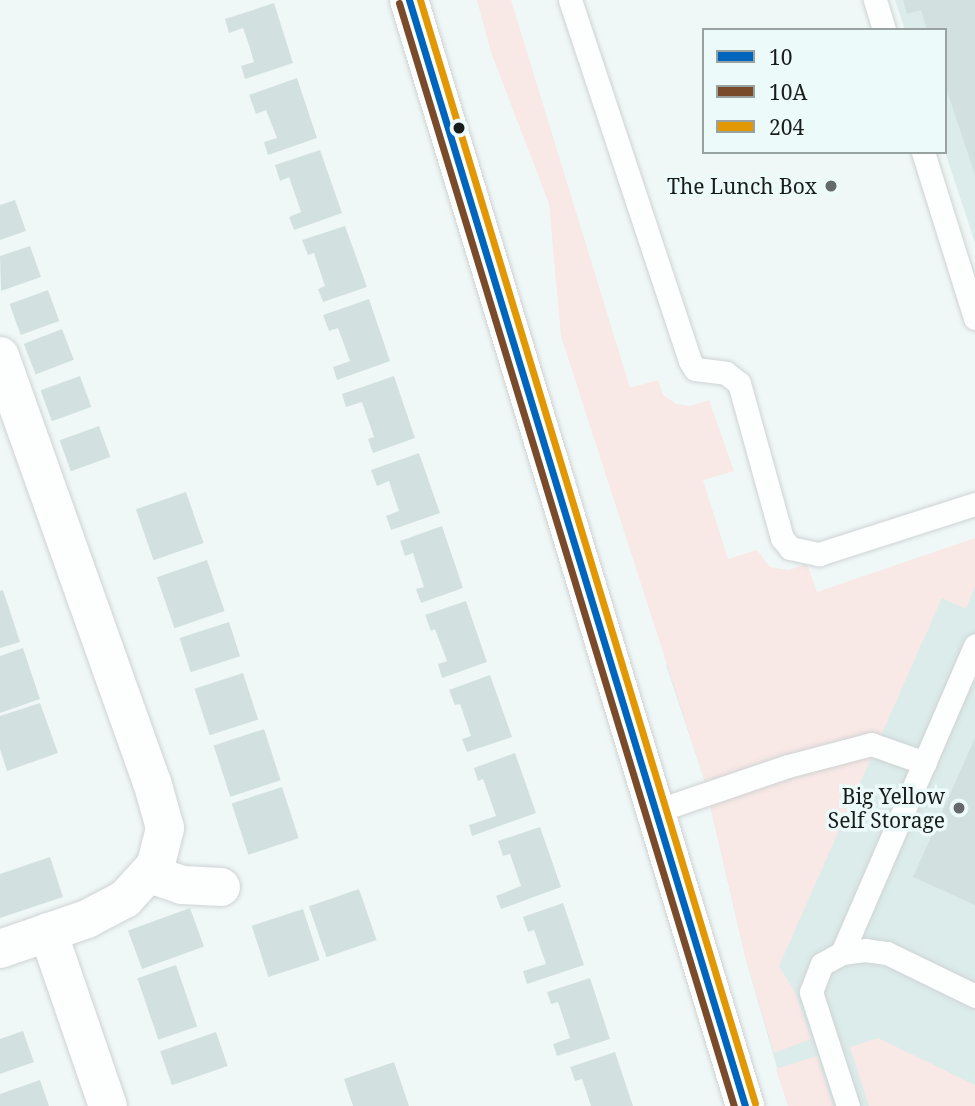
<!DOCTYPE html>
<html>
<head>
<meta charset="utf-8">
<style>
  body { margin:0 }
  #map { position:relative; width:975px; height:1106px; overflow:hidden; background:#f0f8f7; font-family:"Noto Serif",serif }
  div>[style] { position:absolute }
  .built>* { inset:0; background:#dceceb }
  .green>* { inset:0; background:#f8e8e6 }
  .building>* { inset:0; background:#d2e1e0; transform-origin:0 0 }
  .roads { filter:drop-shadow(0 0 2px #ced3d3) drop-shadow(0 0 2px #ced3d3) }
  .lane>* { height:23px; margin:-11.5px; padding:0 11.5px; transform-origin:11.5px; border-radius:11.5px; background:#fdfefe }
  .street>* { height:38px; margin:-19px; padding:0 19px; transform-origin:19px; border-radius:19px; background:#fdfefe }
  .primary>* { height:38px; margin:-19px; padding:0 19px; transform-origin:19px; border-radius:19px; background:#fdfefe }
  .bus-1>* { height:7px; margin:-3.5px; padding:0 3.5px; transform-origin:3.5px; border-radius:3.5px; background:#0065bd }
  .bus-2>* { height:7px; margin:-3.5px; padding:0 3.5px; transform-origin:3.5px; border-radius:3.5px; background:#7a4b2a }
  .bus-3>* { height:7px; margin:-3.5px; padding:0 3.5px; transform-origin:3.5px; border-radius:3.5px; background:#e19803 }
  .dots>* { width:19px; height:19px; translate:-50% -50%; box-sizing:border-box; border:4px solid #ecfbfa; border-radius:50% }
  span { translate:-50% -50%; white-space:nowrap; text-align:center; line-height:1.15; -webkit-text-stroke:7px #ecfbfa; paint-order:stroke }
  .poi-label { font-size:21px; color:#181d1c }
  .right { translate:-100% -50%; text-align:right }
  .legend { position:absolute; left:702px; top:28px; width:245px; height:126px; box-sizing:border-box; background:#ecfbfa; border:2px solid #97a2a1; margin:0; padding:9px 12px; list-style:none; font-size:21px; color:#181d1c }
  .legend li { display:flex; align-items:center; gap:14px; height:35px }
  .legend b { width:35px; border:2px solid #97a2a1 }
</style>
</head>
<body>
<div id="map">
  <div class="built">
    <div style="clip-path:polygon(895px 0,975px 0,975px 243px,945px 152px,945px 30px,905px 30px)"></div>
    <div style="clip-path:polygon(975px 564px,975px 1106px,788px 1106px,746px 960px,704px 779px,666px 665px)"></div>
  </div>
  <div class="green">
    <div style="clip-path:polygon(477px 0,511px 0,630px 388px,658px 380px,663px 395px,676px 404px,690px 406px,709px 400px,734px 471px,703px 480px,728px 559px,757px 550px,770px 567px,788px 570px,807px 564px,817px 592px,975px 538px,975px 587px,966px 609px,942px 598px,779px 966px,795px 992px,811px 1039px,774px 1053px,746px 960px,704px 779px,561px 336px,549px 204px,491px 52px)"></div>
    <div style="clip-path:polygon(878px 1038px,975px 1085px,975px 1106px,869px 1106px,850px 1047px)"></div>
    <div style="clip-path:polygon(817px 1056px,833px 1106px,788px 1106px,776px 1069px)"></div>
  </div>
  <div class="building">
    <div style="clip-path:polygon(903px 0,975px 0,975px 175px,945px 85px,945px 30px,927px 30px,921px 10px,907px 14px)"></div>
    <div style="clip-path:polygon(274px 3px,293px 63px,245px 79px,241px 66px,254px 62px,249px 45px,243px 28px,229px 33px,225px 19px)"></div>
    <div style="clip-path:polygon(297px 78px,317px 138px,268px 155px,264px 142px,277px 138px,266px 110px,256px 114px,249px 95px)"></div>
    <div style="clip-path:polygon(320px 150px,342px 213px,294px 230px,289px 217px,301px 212px,289px 177px,280px 181px,275px 165px)"></div>
    <div style="clip-path:polygon(15px 200px,26px 231px,0 240px,0 205px)"></div>
    <div style="clip-path:polygon(345px 226px,367px 287px,323px 302px,318px 289px,325px 286px,314px 253px,308px 255px,302px 240px)"></div>
    <div style="clip-path:polygon(30px 246px,41px 277px,1px 291px,0 256px)"></div>
    <div style="left:48px;top:290px;width:33px;height:41px;rotate:70deg"></div>
    <div style="clip-path:polygon(369px 299px,390px 361px,337px 380px,333px 367px,350px 361px,338px 328px,329px 331px,323px 315px)"></div>
    <div style="left:62px;top:329px;width:33px;height:41px;rotate:69deg"></div>
    <div style="left:80px;top:376px;width:33px;height:42px;rotate:70deg"></div>
    <div style="clip-path:polygon(394px 376px,415px 438px,373px 453px,368px 439px,374px 437px,362px 402px,346px 407px,342px 394px)"></div>
    <div style="left:99px;top:426px;width:33px;height:42px;rotate:70deg"></div>
    <div style="clip-path:polygon(419px 453px,440px 513px,391px 530px,386px 516px,399px 511px,389px 481px,377px 486px,371px 470px)"></div>
    <div style="left:186px;top:492px;width:54px;height:53px;rotate:71deg"></div>
    <div style="clip-path:polygon(442px 526px,463px 588px,421px 603px,416px 589px,424px 587px,413px 553px,405px 556px,400px 541px)"></div>
    <div style="left:207px;top:560px;width:54px;height:53px;rotate:71deg"></div>
    <div style="clip-path:polygon(3px 590px,20px 642px,0 648px,0 591px)"></div>
    <div style="clip-path:polygon(466px 601px,487px 662px,442px 678px,438px 664px,447px 661px,435px 629px,431px 631px,425px 615px)"></div>
    <div style="left:229px;top:622px;width:36px;height:52px;rotate:72deg"></div>
    <div style="clip-path:polygon(23px 648px,40px 699px,0 713px,0 656px)"></div>
    <div style="left:243px;top:673px;width:49px;height:51px;rotate:72deg"></div>
    <div style="clip-path:polygon(490px 675px,512px 737px,467px 752px,462px 739px,471px 736px,460px 704px,455px 705px,449px 690px)"></div>
    <div style="clip-path:polygon(40px 703px,58px 753px,7px 771px,0 749px,0 716px)"></div>
    <div style="left:264px;top:729px;width:54px;height:53px;rotate:72deg"></div>
    <div style="clip-path:polygon(975px 738px,975px 905px,913px 877px)"></div>
    <div style="clip-path:polygon(515px 753px,536px 813px,472px 836px,469px 825px,496px 816px,483px 779px,478px 781px,474px 768px)"></div>
    <div style="left:282px;top:787px;width:54px;height:53px;rotate:72deg"></div>
    <div style="clip-path:polygon(540px 827px,561px 887px,501px 909px,496px 896px,521px 886px,510px 854px,503px 856px,498px 841px)"></div>
    <div style="clip-path:polygon(50px 857px,63px 897px,0 918px,0 874px)"></div>
    <div style="left:359px;top:889px;width:54px;height:53px;rotate:71deg"></div>
    <div style="clip-path:polygon(563px 903px,584px 965px,527px 984px,523px 971px,546px 964px,534px 930px,528px 932px,523px 917px)"></div>
    <div style="left:190px;top:908px;width:41px;height:66px;rotate:70deg"></div>
    <div style="left:303px;top:909px;width:54px;height:54px;rotate:72deg"></div>
    <div style="left:176px;top:965px;width:65px;height:41px;rotate:71deg"></div>
    <div style="clip-path:polygon(590px 978px,610px 1039px,557px 1056px,553px 1044px,570px 1038px,558px 1002px,551px 1004px,547px 992px)"></div>
    <div style="clip-path:polygon(23px 1031px,34px 1062px,0 1074px,0 1039px)"></div>
    <div style="left:216px;top:1032px;width:36px;height:59px;rotate:71deg"></div>
    <div style="clip-path:polygon(615px 1052px,633px 1106px,591px 1106px,582px 1079px,575px 1081px,570px 1067px)"></div>
    <div style="clip-path:polygon(394px 1062px,409px 1106px,353px 1106px,344px 1079px)"></div>
    <div style="clip-path:polygon(40px 1080px,49px 1106px,0 1106px,0 1094px)"></div>
  </div>
  <div class="roads">
    <div class="lane">
      <div style="left:570px;top:0;width:380px;rotate:71.6deg"></div>
      <div style="left:690px;top:361px;width:9px;rotate:58deg"></div>
      <div style="left:695px;top:369px;width:31px;rotate:7deg"></div>
      <div style="left:726px;top:373px;width:16px;rotate:38deg"></div>
      <div style="left:739px;top:383px;width:161px;rotate:74.5deg"></div>
      <div style="left:782px;top:538px;width:13px;rotate:51deg"></div>
      <div style="left:790px;top:548px;width:30px;rotate:12deg"></div>
      <div style="left:819px;top:554px;width:164px;rotate:-17.8deg"></div>
      <div style="left:875px;top:0;width:31px;rotate:73deg"></div>
      <div style="left:923px;top:152px;width:174px;rotate:72.6deg"></div>
      <div style="left:656px;top:811px;width:139px;rotate:-18.8deg"></div>
      <div style="left:788px;top:766px;width:86px;rotate:-14.8deg"></div>
      <div style="left:871px;top:744px;width:57px;rotate:19.4deg"></div>
      <div style="left:842px;top:953px;width:335px;rotate:-66.6deg"></div>
      <div style="left:848px;top:1106px;width:120px;rotate:-108deg"></div>
      <div style="left:811px;top:992px;width:30px;rotate:-69deg"></div>
      <div style="left:822px;top:964px;width:23px;rotate:-29deg"></div>
      <div style="left:842px;top:953px;width:23px;rotate:-7deg"></div>
      <div style="left:865px;top:950px;width:22px;rotate:8deg"></div>
      <div style="left:887px;top:953px;width:98px;rotate:26deg"></div>
    </div>
    <div class="street">
      <div style="left:0;top:356px;width:452px;rotate:70.4deg"></div>
      <div style="left:152px;top:782px;width:48px;rotate:74.2deg"></div>
      <div style="left:165px;top:828px;width:38px;rotate:104deg"></div>
      <div style="left:156px;top:865px;width:46px;rotate:132.4deg"></div>
      <div style="left:125px;top:899px;width:43px;rotate:152.2deg"></div>
      <div style="left:87px;top:919px;width:92px;rotate:161deg"></div>
      <div style="left:149px;top:874px;width:35px;rotate:18deg"></div>
      <div style="left:182px;top:885px;width:39px;rotate:3deg"></div>
      <div style="left:48px;top:932px;width:184px;rotate:71deg"></div>
    </div>
    <div class="primary">
      <div style="left:409px;top:0;width:1156px;rotate:73.1deg"></div>
    </div>
  </div>
  <div class="bus-1">
    <div style="left:409px;top:0;width:1156px;rotate:73.1deg"></div>
  </div>
  <div class="bus-2">
    <div style="left:399px;top:3px;width:1153px;rotate:73.11deg"></div>
  </div>
  <div class="bus-3">
    <div style="left:420px;top:0;width:1153px;rotate:73.11deg"></div>
  </div>
  <div class="dots">
    <div style="left:459px;top:128px;background:#181d1c"></div>
    <div style="left:831px;top:186px;background:#646a69"></div>
    <div style="left:959px;top:808px;background:#646a69"></div>
  </div>
  <div class="poi-label">
    <span class="right" style="left:817px;top:186px">The Lunch Box</span>
    <span class="right" style="left:945px;top:808px">Big Yellow<br>Self Storage</span>
  </div>
  <ul class="legend">
  <li><b style="height:9px;background:#0065bd"></b>10</li>
  <li><b style="height:9px;background:#7a4b2a"></b>10A</li>
  <li><b style="height:9px;background:#e19803"></b>204</li>
  </ul>
</div>
</body>
</html>
